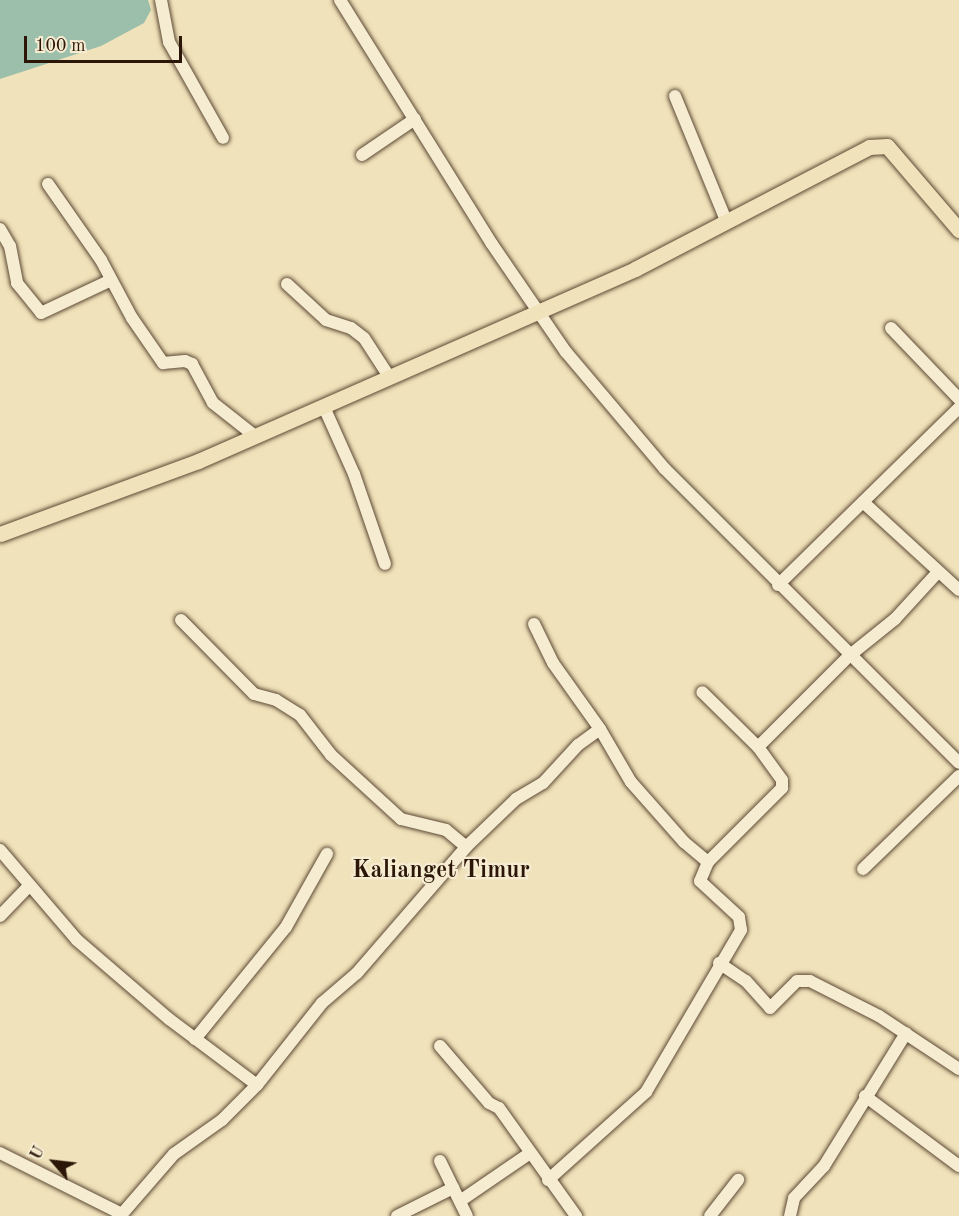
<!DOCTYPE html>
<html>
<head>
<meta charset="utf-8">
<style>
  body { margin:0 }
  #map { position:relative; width:959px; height:1216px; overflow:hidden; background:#f0e2ba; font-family:"Old Standard TT",serif }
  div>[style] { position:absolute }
  .water>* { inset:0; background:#9bbfaa }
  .roads { filter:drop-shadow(0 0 2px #5d4934) drop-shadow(0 0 2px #5d4934) }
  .minor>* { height:12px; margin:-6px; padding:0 6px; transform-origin:6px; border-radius:6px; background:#f5ecd2 }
  .major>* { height:15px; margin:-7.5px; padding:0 7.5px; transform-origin:7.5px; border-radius:7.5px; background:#f0e2ba }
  span { translate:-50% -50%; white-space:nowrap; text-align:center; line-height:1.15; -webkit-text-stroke:4.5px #f5ecd2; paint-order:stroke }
  .quarter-label { font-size:24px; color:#2c1607; font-weight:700 }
  .north { position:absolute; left:24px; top:1132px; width:60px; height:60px; -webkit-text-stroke:4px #f5ecd2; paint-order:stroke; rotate:298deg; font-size:16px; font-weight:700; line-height:24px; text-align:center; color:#2c1607 }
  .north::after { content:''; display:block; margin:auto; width:21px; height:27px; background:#2c1607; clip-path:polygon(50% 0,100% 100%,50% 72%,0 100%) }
  .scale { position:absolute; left:24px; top:36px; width:158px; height:27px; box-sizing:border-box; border:3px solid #2c1607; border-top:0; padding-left:8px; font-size:18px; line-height:21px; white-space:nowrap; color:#2c1607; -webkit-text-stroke:4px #f5ecd2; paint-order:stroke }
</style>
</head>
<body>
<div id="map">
  <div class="water">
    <div style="clip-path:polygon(0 0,148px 0,151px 10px,144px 23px,101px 46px,0 79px)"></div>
  </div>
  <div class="roads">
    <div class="minor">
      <div style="left:161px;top:0;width:43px;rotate:79.2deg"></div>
      <div style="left:169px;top:42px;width:110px;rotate:60.6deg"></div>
      <div style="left:340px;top:0;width:287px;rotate:58.1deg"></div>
      <div style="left:492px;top:244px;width:131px;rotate:55.6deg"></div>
      <div style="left:566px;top:352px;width:152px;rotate:49.8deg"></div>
      <div style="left:664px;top:468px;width:417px;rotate:45deg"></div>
      <div style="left:675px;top:96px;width:137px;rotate:67.7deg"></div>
      <div style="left:362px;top:155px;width:64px;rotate:-34.2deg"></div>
      <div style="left:48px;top:184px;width:93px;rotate:55.1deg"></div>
      <div style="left:101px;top:260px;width:66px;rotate:61.9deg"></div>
      <div style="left:132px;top:318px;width:55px;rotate:55.4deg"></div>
      <div style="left:163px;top:363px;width:22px;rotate:-5deg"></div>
      <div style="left:185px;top:361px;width:8px;rotate:23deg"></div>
      <div style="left:192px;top:364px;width:44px;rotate:61.7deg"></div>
      <div style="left:213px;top:403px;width:53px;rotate:38.2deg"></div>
      <div style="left:0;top:229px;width:20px;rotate:60deg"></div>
      <div style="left:10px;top:246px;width:38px;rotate:79deg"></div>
      <div style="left:17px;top:283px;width:38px;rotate:51deg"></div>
      <div style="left:41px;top:313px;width:77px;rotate:-25.2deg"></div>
      <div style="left:287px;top:284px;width:53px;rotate:42.7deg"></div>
      <div style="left:326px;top:320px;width:26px;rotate:18deg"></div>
      <div style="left:351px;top:328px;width:16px;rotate:38deg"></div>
      <div style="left:364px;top:338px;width:48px;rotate:57deg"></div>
      <div style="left:891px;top:328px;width:98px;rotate:46.2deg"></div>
      <div style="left:324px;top:407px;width:73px;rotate:65.9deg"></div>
      <div style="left:354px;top:474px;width:95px;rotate:71deg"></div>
      <div style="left:863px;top:502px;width:130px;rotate:42.5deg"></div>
      <div style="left:778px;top:585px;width:253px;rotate:-44.4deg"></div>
      <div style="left:181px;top:620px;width:104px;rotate:45.4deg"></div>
      <div style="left:254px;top:694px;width:23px;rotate:15deg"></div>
      <div style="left:276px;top:700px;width:28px;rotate:32deg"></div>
      <div style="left:300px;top:715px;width:51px;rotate:52.2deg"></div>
      <div style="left:331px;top:755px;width:95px;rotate:42.4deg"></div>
      <div style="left:401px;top:819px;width:46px;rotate:13.7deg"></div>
      <div style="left:446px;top:830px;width:26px;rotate:40deg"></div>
      <div style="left:534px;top:624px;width:43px;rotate:64deg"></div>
      <div style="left:553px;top:663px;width:81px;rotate:54.5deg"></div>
      <div style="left:758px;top:747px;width:129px;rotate:-45deg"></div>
      <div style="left:849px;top:656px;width:59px;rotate:-38.8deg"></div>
      <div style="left:895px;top:619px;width:64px;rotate:-47.5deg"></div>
      <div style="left:0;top:850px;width:118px;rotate:49.5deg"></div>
      <div style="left:77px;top:940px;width:121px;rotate:40.7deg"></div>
      <div style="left:169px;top:1019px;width:110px;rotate:36.9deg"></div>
      <div style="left:863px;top:869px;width:134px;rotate:-44.1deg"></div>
      <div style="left:0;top:916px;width:42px;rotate:-46deg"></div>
      <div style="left:719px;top:963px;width:32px;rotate:34deg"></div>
      <div style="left:746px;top:981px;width:36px;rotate:48deg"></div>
      <div style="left:770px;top:1008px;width:38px;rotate:-45deg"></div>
      <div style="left:797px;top:981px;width:13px"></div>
      <div style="left:810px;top:981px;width:77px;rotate:26.9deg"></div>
      <div style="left:879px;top:1016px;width:96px;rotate:33.5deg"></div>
      <div style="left:195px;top:1039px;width:144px;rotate:-50.9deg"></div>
      <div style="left:286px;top:927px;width:84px;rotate:-60.7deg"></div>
      <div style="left:440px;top:1046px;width:75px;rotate:49.3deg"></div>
      <div style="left:489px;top:1103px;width:11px;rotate:27deg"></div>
      <div style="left:499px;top:1108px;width:133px;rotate:54.5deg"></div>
      <div style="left:865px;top:1096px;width:117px;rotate:36.7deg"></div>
      <div style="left:0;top:1153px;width:136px;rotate:26.6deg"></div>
      <div style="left:122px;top:1214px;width:79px;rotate:-49.1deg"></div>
      <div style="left:174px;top:1154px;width:59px;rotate:-35.3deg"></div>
      <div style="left:222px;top:1120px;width:49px;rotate:-45deg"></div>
      <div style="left:257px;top:1085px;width:105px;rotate:-51.6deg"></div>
      <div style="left:322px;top:1003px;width:46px;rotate:-40.6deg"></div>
      <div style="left:357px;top:973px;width:167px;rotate:-49.1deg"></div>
      <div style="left:466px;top:847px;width:69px;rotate:-43.8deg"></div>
      <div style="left:516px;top:799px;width:31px;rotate:-31deg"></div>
      <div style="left:543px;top:783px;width:52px;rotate:-47.4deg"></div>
      <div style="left:578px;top:745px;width:27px;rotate:-36deg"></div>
      <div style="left:600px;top:729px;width:61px;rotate:59.7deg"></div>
      <div style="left:631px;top:782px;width:80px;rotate:48.5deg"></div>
      <div style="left:684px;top:842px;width:31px;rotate:40deg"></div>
      <div style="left:708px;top:862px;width:105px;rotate:-45deg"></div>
      <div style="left:782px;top:788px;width:8px;rotate:-90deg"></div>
      <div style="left:782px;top:780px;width:41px;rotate:-126deg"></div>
      <div style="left:758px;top:747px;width:78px;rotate:-135.5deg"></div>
      <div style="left:440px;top:1161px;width:61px;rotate:63.9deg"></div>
      <div style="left:548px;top:1180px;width:132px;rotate:-41.9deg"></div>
      <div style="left:646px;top:1092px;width:188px;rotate:-59.6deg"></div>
      <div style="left:741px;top:930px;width:13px;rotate:-99deg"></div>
      <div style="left:739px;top:917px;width:53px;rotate:-137.3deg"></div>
      <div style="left:700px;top:881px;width:21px;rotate:-67deg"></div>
      <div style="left:460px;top:1201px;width:85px;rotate:-34.4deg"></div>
      <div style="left:397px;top:1216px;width:63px;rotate:-26.6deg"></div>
      <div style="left:710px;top:1216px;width:46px;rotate:-52.1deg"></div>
      <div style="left:790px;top:1216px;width:18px;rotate:-77deg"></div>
      <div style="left:794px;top:1198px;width:44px;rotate:-46.8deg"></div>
      <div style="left:824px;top:1166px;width:156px;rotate:-58.3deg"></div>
    </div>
    <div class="major">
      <div style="left:0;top:534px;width:211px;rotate:-20.2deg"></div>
      <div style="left:198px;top:461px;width:477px;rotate:-23.7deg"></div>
      <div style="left:635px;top:269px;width:264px;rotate:-27.5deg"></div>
      <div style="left:869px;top:147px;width:18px;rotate:-3deg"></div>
      <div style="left:887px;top:146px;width:111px;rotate:49.4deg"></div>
    </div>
  </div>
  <div class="quarter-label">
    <span style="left:441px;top:872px">Kalianget Timur</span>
  </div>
  <div class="north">U</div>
  <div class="scale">100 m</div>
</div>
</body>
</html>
